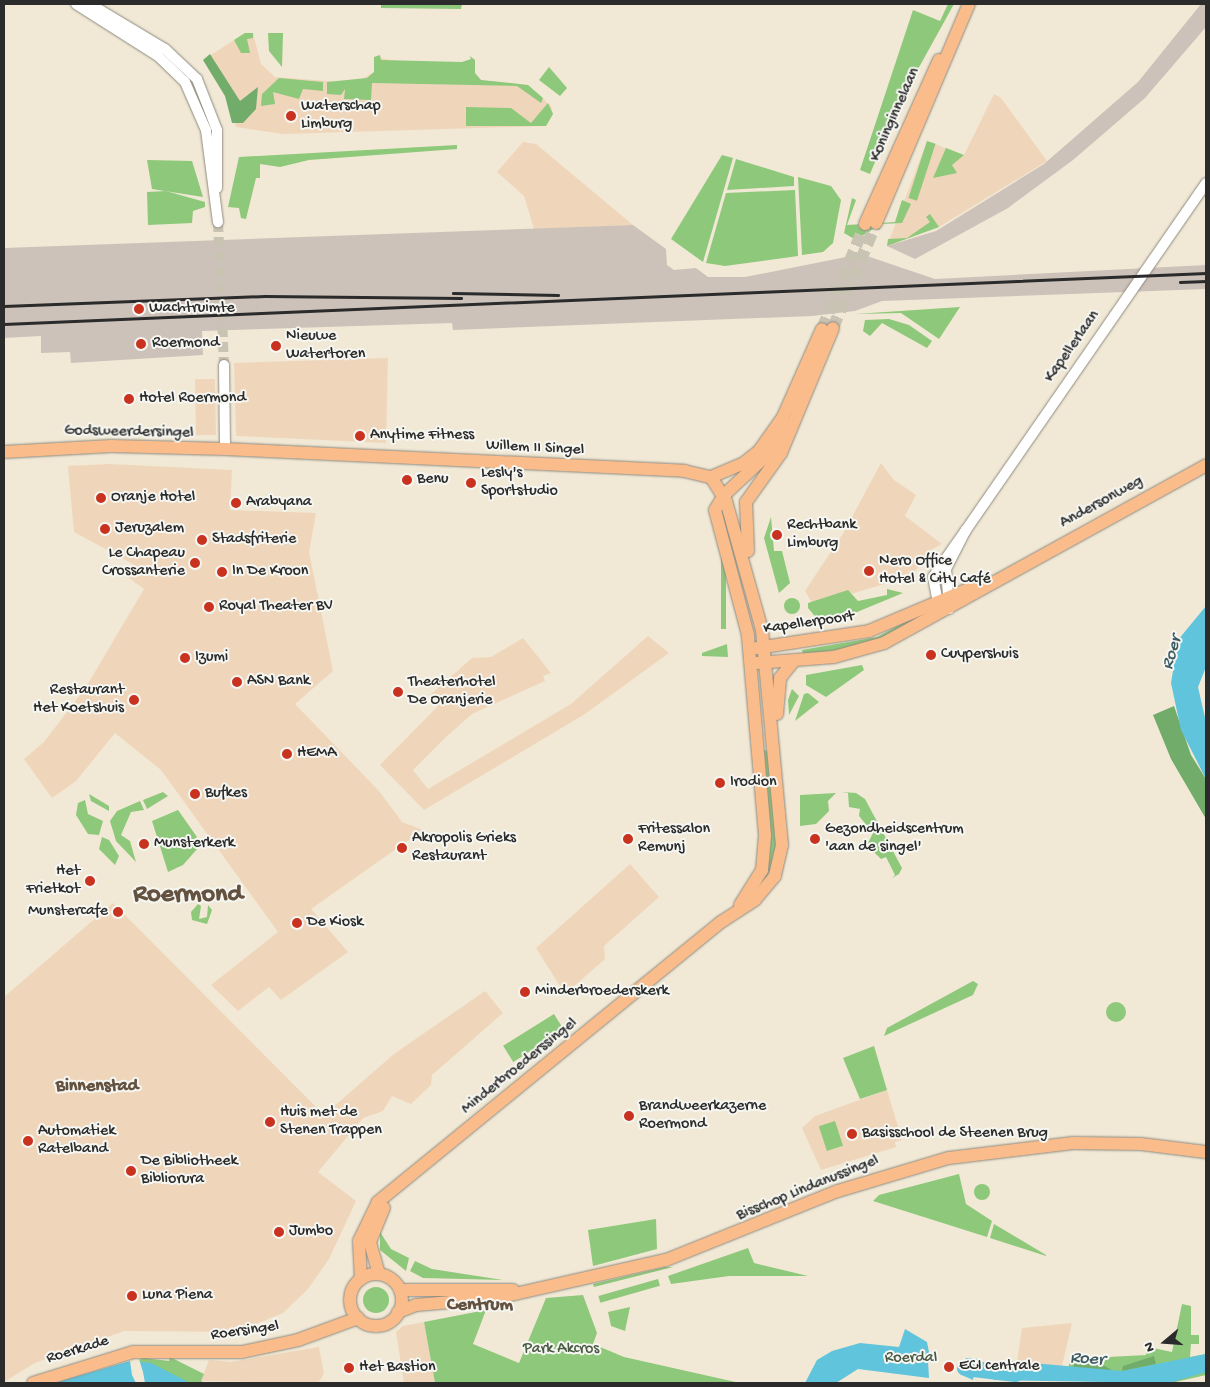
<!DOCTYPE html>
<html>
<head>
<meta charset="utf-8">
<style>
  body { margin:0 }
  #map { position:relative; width:1210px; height:1387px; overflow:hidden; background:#f1e9d5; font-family:"Gochi Hand",sans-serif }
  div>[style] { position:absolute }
  .built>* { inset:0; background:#efd6bb; transform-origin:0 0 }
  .industrial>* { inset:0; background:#cdc2b9 }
  .green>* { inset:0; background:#8ec87b; transform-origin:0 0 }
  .round { border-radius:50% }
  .forest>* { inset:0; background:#72ac6b }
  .water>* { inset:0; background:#5fc4dc }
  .pier>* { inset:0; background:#f1e9d5 }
  .river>* { height:16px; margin:-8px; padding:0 8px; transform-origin:8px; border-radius:8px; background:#5fc4dc }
  .minor-tunnel>* { height:10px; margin-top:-5px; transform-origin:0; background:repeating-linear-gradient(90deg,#c9c3b3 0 10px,transparent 0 15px) }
  .major-tunnel>* { height:12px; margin-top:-6px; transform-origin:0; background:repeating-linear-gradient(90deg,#c9c3b3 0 12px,transparent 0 18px) }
  .roads { filter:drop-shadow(0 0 1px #8e8a80) drop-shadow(0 0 1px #8e8a80) }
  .minor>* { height:10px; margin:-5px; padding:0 5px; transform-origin:5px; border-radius:5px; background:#fff }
  .major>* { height:12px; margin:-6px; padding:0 6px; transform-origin:6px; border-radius:6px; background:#fabc8b }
  .major>.ring { margin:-6px; padding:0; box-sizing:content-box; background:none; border:12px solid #fabc8b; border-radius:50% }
  .rail>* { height:2.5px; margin:-1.25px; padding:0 1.25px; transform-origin:1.25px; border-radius:1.25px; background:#2b2b2b }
  .dots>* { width:14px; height:14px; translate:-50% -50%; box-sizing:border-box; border:2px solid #f6f6f2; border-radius:50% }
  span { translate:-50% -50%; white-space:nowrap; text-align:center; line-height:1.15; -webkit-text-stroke:4px #f6f6f2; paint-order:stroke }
  .poi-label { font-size:16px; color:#2b2b2b }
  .left { translate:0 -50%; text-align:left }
  .right { translate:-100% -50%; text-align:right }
  .street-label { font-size:16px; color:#2b2b2b }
  .park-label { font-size:16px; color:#495a43 }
  .water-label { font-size:18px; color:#3b5960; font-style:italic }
  .neighbourhood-label { font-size:18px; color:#645241; font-weight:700 }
  .quarter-label { font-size:19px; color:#645241; font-weight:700 }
  .town-label { font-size:26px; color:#645241; font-weight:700 }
  .frame { position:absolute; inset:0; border:5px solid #2b2b2b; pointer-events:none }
  .north { position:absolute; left:1140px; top:1317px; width:50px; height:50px; -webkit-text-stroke:4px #f6f6f2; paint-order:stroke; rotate:252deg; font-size:14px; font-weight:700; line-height:20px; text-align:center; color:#2b2b2b }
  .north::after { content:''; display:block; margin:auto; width:18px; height:22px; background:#2b2b2b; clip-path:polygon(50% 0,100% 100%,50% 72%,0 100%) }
</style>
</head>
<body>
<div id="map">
  <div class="built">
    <div style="clip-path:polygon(245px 33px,253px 33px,261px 64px,275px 77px,355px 83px,374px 72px,374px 57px,474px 74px,481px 80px,528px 85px,551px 106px,553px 114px,546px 126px,284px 134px,236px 127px,225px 96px,203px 60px)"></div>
    <div style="clip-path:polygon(994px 94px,1001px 98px,1047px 161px,939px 227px,887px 246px,927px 141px,964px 155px)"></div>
    <div style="clip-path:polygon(523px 142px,536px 144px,633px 225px,534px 229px,524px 196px,497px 172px)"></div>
    <div style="clip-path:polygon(388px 358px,386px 443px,236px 436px,234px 363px)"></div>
    <div style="left:215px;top:379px;width:56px;height:20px;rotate:89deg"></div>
    <div style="clip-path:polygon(881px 463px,894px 480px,916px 495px,905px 516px,942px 544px,929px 551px,912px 576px,813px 605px,805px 591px,844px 532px)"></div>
    <div style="clip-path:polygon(109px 464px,232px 470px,230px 510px,316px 513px,309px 552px,333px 671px,295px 704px,379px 791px,402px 822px,423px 830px,311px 909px,348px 952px,281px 1000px,269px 987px,238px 1011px,211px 985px,278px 932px,161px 770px,115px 733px,76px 781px,52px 798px,24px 759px,44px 742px,86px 687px,144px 589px,126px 576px,133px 564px,74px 532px,68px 466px)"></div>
    <div style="clip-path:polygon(648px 636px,669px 653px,585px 714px,424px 810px,380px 765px,437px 707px,430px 695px,472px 658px,491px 657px,523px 638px,551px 673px,543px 676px,545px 681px,472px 714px,447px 736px,413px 770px,428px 789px,571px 704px)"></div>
    <div style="clip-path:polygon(630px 864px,659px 897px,604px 946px,605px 959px,565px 994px,536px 948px)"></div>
    <div style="clip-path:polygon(113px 903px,324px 1115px,394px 1054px,485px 991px,503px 1013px,432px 1075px,431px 1085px,411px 1104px,392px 1096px,383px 1111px,363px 1118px,318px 1172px,356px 1201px,329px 1259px,308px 1289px,283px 1313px,236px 1332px,124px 1331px,35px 1363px,4px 1382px,4px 997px)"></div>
    <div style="clip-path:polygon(887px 1090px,902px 1140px,895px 1142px,896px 1147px,821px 1170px,802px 1128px,815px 1116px)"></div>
    <div style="clip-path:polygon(424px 1322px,435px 1383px,404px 1383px,396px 1332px,403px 1326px)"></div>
    <div style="clip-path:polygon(1072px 1323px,1062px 1366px,1017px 1362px,1022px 1328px)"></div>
    <div style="clip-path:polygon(319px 1347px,324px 1374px,318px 1383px,201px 1381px,209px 1360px,231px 1362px)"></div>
  </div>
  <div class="industrial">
    <div style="clip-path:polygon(1201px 4px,1206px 4px,1206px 27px,1145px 98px,1073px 160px,1008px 208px,915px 259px,887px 246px,936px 231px,1044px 164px,1138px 82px)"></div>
    <div style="clip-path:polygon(633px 225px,666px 249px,667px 265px,674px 270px,696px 268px,708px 277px,745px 277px,861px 254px,935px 279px,1206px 265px,1206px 289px,882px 301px,855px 311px,812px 316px,453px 330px,452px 323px,202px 331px,203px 355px,71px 363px,70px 352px,41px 353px,41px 336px,4px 338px,4px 248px)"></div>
  </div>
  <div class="green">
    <div style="clip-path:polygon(381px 4px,462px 4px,461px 9px,381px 8px)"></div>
    <div style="clip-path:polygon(948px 4px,954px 4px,902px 98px,870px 174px,860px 170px,913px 10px,940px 21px)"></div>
    <div style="clip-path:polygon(245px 33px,253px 33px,253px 38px,247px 39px,250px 53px,241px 53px,234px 40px)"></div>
    <div style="clip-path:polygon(268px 33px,283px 33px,282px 67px,269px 51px)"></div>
    <div style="clip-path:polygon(380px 55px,381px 60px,462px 62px,471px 59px,470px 56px,475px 60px,475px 73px,481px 80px,528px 85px,543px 98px,541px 103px,517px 86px,372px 83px,371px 100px,344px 99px,345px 89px,341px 95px,327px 94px,327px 82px,367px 78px,374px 72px,374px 57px)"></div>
    <div style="clip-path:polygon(549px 67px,567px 88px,560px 96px,539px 80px)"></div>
    <div style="clip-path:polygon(279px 78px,323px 82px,323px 91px,303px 89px,299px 99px,273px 92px,275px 104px,261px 106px,262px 94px)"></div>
    <div style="clip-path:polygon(548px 103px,553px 114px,546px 126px,466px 126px,466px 107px,511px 108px,531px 123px)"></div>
    <div style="left:927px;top:141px;width:9px;height:60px;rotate:18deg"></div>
    <div style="clip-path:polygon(457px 145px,457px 149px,309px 160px,280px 167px,260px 164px,260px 178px,256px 178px,246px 219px,241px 218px,239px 208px,228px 207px,239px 157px)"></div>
    <div style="clip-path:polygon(946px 148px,964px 155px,952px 165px,957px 173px,933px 178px)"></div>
    <div style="clip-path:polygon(722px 155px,733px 158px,703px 262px,671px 239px)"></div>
    <div style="clip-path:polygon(736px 159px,794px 177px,794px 186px,727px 190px)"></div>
    <div style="clip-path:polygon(147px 160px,192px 161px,203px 197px,152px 189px)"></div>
    <div style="clip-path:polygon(798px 177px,831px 186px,841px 200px,833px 243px,823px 252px,802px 255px)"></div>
    <div style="clip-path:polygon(795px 190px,798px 256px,725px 266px,706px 263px,726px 193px)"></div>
    <div style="clip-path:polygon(166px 191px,205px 202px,205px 207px,193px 211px,192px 223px,148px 225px,147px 192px)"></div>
    <div style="clip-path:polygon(852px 198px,856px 200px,847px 225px,895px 222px,902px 200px,911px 204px,902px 223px,881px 224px,856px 240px,844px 233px)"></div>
    <div style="clip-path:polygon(930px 214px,939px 227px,887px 246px,888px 239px,907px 238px,930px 222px,926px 217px)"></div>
    <div style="clip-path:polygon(960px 307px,939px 339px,901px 313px,855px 314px)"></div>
    <div style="clip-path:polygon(889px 319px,909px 325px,932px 341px,927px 348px,882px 323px,870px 336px,863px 331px,865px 320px)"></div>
    <div style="left:721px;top:516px;width:5px;height:113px"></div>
    <div style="clip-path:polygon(771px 517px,774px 551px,782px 551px,790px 583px,779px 593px,764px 538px)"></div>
    <div style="clip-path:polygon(887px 589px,903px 593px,845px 617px,827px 615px,819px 621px,808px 608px,808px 603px,848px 590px,858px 601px,887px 595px)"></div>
    <div class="round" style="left:784px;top:598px;width:16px;height:16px"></div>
    <div style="clip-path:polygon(914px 617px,917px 621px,868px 644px,804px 656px,802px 650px,877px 637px)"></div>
    <div style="clip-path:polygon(727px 644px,728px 657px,702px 656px,702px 653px)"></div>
    <div style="clip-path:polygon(862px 665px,864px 670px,826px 697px,806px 685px,806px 675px)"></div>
    <div style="clip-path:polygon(792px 689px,799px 696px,789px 715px,788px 700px)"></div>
    <div style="clip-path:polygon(808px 693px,819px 702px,795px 721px,804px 694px)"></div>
    <div style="clip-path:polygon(764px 750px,768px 751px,778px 849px,772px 872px,768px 871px,771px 840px)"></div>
    <div style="clip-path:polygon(163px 792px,168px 796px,147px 809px,143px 800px)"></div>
    <div style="clip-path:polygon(841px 792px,856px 793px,865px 799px,902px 868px,899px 874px,892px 878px,895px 875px,886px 857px,881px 859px,867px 845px,873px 833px,859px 816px,860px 809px,849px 807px,848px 793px)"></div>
    <div style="clip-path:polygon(836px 793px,828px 801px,829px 811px,816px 824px,800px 826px,800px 833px,800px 795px)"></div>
    <div style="clip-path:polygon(89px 794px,109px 806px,109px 811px,91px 801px)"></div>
    <div style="clip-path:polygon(85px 800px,88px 814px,103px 821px,99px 835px,88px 834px,76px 815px,78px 803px)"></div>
    <div style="clip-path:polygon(140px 801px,144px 810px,131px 812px,121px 835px,130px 841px,136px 862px,116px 841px,110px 821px,117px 811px)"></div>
    <div style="clip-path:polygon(178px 810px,197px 837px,193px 841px,198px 848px,183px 865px,168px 872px,152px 821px)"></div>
    <div style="clip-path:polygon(102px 837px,109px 840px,119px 856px,115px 865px,99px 849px)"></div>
    <div style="clip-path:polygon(198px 904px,201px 906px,199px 919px,207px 917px,208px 905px,212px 910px,207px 924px,192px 920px,191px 912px)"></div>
    <div style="clip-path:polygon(973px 981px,978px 984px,973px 995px,884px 1036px,887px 1028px)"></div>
    <div class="round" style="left:1106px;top:1002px;width:20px;height:20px"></div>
    <div style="left:554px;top:1014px;width:19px;height:60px;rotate:58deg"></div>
    <div style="clip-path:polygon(874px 1046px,887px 1090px,860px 1099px,843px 1058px)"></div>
    <div style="left:835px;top:1121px;width:26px;height:17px;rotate:72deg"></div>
    <div style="clip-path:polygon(959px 1174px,966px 1204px,992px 1221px,987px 1237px,873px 1201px,879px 1195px)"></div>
    <div class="round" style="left:974px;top:1184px;width:16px;height:16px"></div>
    <div style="clip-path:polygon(656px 1219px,657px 1249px,593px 1266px,588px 1230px)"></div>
    <div style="clip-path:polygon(994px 1224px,1046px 1255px,1046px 1256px,990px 1238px)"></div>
    <div style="clip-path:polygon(380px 1232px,391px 1249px,409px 1258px,406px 1271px,380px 1250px)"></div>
    <div style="clip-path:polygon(748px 1248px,754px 1263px,808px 1276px,729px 1276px,671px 1284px,668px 1276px)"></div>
    <div style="clip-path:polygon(415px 1261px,432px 1269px,503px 1280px,423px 1278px,410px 1271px)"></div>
    <div style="clip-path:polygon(665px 1267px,673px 1267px,594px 1287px,593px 1284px)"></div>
    <div style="left:658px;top:1279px;width:7px;height:62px;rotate:74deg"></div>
    <div class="round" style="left:363px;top:1287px;width:26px;height:26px"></div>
    <div style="clip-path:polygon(583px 1295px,597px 1333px,593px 1344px,624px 1357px,740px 1383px,435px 1383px,424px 1322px,486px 1310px,473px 1344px,519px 1363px,546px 1298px)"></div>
    <div style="clip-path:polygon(evenodd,1182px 1304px,1191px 1306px,1191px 1335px,1199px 1335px,1199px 1344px,1191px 1344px,1190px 1357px,1206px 1354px,1206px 1375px,1171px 1383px,989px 1379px,992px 1362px,1068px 1370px,1070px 1359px,1146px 1355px,1148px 1347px,1172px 1352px,1182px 1304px,1074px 1364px,1102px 1364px,1112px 1371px,1072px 1370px,1074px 1364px)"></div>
    <div style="clip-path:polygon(630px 1307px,625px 1331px,611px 1326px,608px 1312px)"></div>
    <div style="clip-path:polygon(170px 1357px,204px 1374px,201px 1381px,205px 1383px,59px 1383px,144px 1358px,169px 1361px)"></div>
  </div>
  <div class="forest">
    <div style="clip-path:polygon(210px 54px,240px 101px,258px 87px,256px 109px,243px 123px,232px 123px,225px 96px,203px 60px)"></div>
    <div style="clip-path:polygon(1174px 706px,1191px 755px,1206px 779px,1206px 819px,1171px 759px,1153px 715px)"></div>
    <div style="clip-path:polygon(1154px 1356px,1156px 1364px,1122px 1371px,1123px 1366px)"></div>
    <div style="clip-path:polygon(1074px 1364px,1102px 1364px,1113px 1371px,1072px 1369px)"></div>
  </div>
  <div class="water">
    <div style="clip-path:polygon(1206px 606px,1206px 667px,1198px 687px,1206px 722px,1206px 779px,1181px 730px,1171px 683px,1178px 640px)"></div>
    <div style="clip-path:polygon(905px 1329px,927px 1342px,930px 1357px,922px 1354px,923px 1348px,920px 1351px,920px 1356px,928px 1361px,929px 1378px,858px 1369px,836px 1383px,805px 1383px,817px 1360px,832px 1351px,860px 1343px,899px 1347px)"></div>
    <div style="clip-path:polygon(1206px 1354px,1206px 1372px,1169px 1383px,994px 1380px,998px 1363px,1009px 1361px,1122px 1371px)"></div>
    <div style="clip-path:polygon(966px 1358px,977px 1359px,973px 1380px,964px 1376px)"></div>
    <div style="clip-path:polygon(130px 1361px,151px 1363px,190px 1383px,54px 1383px)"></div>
  </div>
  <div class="pier">
    <div style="clip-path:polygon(139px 1359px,143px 1372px,145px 1383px,136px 1383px,132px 1375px,130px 1361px)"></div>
  </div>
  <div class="river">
    <div style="left:965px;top:1368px;width:51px;rotate:6.7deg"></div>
  </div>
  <div class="minor-tunnel">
    <div style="left:218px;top:222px;width:143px;rotate:87.6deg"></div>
  </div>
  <div class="major-tunnel">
    <div style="left:833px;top:328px;width:113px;rotate:-67.7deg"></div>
    <div style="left:822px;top:329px;width:113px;rotate:-67.7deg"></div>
  </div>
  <div class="roads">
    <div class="minor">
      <div style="left:76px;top:4px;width:97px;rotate:32.4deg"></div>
      <div style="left:158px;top:56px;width:37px;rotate:44deg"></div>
      <div style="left:185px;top:82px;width:52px;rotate:66.4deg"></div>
      <div style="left:206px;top:130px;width:93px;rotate:82.6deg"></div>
      <div style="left:90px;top:4px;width:87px;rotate:31deg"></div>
      <div style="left:165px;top:49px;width:44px;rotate:43.2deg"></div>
      <div style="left:197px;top:79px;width:55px;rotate:68.6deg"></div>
      <div style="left:217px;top:130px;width:58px;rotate:90deg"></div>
      <div style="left:224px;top:365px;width:84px;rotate:89.3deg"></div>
      <div style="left:966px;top:530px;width:57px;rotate:125.1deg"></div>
      <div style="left:933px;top:577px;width:25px;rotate:79deg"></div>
      <div style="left:938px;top:602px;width:13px;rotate:32deg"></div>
      <div style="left:949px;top:609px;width:40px;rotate:-94.3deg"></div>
      <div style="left:946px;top:569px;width:44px;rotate:-62.9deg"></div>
      <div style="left:966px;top:530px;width:422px;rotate:-55.3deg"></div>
    </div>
    <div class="major">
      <div style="left:876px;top:223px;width:238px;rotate:-67deg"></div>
      <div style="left:865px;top:224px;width:180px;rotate:-65.7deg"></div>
      <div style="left:4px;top:452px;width:107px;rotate:-3.2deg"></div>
      <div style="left:111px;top:446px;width:114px;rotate:1.5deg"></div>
      <div style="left:225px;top:449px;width:460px;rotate:2.7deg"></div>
      <div style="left:684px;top:471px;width:28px;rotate:13deg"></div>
      <div style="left:711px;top:477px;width:28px;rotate:58deg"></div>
      <div style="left:726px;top:501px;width:134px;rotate:74.4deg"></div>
      <div style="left:762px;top:630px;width:216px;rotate:84.7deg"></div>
      <div style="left:782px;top:845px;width:32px;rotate:103deg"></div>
      <div style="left:775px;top:876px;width:31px;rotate:130deg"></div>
      <div style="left:755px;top:900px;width:40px;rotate:147.1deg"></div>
      <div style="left:721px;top:922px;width:443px;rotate:140.8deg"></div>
      <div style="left:378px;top:1202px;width:43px;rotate:116deg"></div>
      <div style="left:359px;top:1241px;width:38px;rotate:87deg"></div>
      <div style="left:711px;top:477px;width:36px;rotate:-23deg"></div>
      <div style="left:744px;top:463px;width:19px;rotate:-39deg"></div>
      <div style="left:759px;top:451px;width:42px;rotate:-54.8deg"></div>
      <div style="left:783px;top:417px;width:96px;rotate:-66.1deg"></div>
      <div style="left:748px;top:551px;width:49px;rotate:-92.3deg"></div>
      <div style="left:746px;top:502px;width:60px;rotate:-54.5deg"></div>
      <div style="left:781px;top:453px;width:135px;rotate:-67.4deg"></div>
      <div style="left:757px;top:648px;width:113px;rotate:-8.6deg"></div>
      <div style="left:869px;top:631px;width:126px;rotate:-22.9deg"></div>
      <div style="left:757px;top:663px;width:77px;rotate:-4.5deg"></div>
      <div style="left:834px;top:657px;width:52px;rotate:-15.6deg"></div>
      <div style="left:884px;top:643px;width:368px;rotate:-28.9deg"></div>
      <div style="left:777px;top:714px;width:36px;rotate:-85deg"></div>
      <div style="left:780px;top:678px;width:21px;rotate:-51deg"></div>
      <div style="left:740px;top:905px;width:41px;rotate:-57.8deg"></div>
      <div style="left:762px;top:870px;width:35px;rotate:-85deg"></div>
      <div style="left:765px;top:835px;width:201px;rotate:-94.9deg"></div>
      <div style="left:748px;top:635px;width:129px;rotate:-104.8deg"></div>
      <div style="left:715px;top:510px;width:17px;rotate:-59deg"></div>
      <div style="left:724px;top:495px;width:56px;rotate:-42.8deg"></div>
      <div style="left:765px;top:457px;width:31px;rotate:-58deg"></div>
      <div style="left:781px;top:431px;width:14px;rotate:-82deg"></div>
      <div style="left:379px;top:1274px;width:33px;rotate:-106deg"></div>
      <div style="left:370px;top:1242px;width:37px;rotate:-68deg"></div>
      <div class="ring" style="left:350px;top:1274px;width:40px;height:40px"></div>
      <div style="left:400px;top:1290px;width:113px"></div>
      <div style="left:398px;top:1312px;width:19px;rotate:-21deg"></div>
      <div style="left:416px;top:1305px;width:81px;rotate:-4.9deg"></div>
      <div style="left:497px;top:1298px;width:173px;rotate:-12.7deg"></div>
      <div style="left:666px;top:1260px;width:185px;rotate:-21.9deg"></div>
      <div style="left:838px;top:1191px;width:116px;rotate:-16.6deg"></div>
      <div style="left:949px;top:1158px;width:125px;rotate:-6.9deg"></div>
      <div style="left:1073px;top:1143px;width:68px;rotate:0.8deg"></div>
      <div style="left:1141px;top:1144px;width:65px;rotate:7deg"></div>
      <div style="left:33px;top:1383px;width:105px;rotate:-17.2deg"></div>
      <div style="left:133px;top:1352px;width:109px"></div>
      <div style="left:242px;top:1352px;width:57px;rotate:-12.1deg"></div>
      <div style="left:298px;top:1340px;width:64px;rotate:-20.1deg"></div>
    </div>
  </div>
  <div class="rail">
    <div style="left:1180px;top:282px;width:26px;rotate:-2deg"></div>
    <div style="left:453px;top:293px;width:105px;rotate:1.1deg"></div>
    <div style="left:4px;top:306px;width:261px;rotate:-2.2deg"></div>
    <div style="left:265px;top:296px;width:196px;rotate:0.6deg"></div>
    <div style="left:4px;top:324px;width:1203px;rotate:-2.43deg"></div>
  </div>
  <div class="dots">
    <div style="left:291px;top:116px;background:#c8321e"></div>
    <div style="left:139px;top:309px;background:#c8321e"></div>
    <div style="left:141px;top:344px;background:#c8321e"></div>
    <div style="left:276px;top:346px;background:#c8321e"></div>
    <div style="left:129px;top:399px;background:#c8321e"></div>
    <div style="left:360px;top:436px;background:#c8321e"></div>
    <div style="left:407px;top:480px;background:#c8321e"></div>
    <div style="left:471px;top:483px;background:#c8321e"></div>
    <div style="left:101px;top:498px;background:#c8321e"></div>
    <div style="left:236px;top:503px;background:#c8321e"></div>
    <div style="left:105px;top:529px;background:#c8321e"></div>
    <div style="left:777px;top:535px;background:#c8321e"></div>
    <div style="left:202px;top:540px;background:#c8321e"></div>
    <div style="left:195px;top:563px;background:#c8321e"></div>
    <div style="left:869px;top:571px;background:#c8321e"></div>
    <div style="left:222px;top:572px;background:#c8321e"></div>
    <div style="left:209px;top:607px;background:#c8321e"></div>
    <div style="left:931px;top:655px;background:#c8321e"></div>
    <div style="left:185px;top:658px;background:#c8321e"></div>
    <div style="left:237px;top:682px;background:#c8321e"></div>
    <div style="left:398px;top:692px;background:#c8321e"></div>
    <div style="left:134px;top:700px;background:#c8321e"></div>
    <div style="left:287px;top:754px;background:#c8321e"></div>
    <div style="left:720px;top:783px;background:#c8321e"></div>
    <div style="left:195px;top:794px;background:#c8321e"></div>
    <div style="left:628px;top:839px;background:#c8321e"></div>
    <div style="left:815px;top:839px;background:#c8321e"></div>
    <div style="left:144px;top:844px;background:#c8321e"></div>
    <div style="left:402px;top:848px;background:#c8321e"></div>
    <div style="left:90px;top:881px;background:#c8321e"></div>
    <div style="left:118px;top:912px;background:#c8321e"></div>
    <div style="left:297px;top:923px;background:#c8321e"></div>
    <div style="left:525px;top:992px;background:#c8321e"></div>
    <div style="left:629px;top:1116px;background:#c8321e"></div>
    <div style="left:270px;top:1122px;background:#c8321e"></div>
    <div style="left:852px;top:1134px;background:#c8321e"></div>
    <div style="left:28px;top:1141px;background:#c8321e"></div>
    <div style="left:131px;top:1171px;background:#c8321e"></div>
    <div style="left:279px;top:1232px;background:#c8321e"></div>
    <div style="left:132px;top:1296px;background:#c8321e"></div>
    <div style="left:949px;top:1367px;background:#c8321e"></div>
    <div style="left:349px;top:1368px;background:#c8321e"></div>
  </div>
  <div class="poi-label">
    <span class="left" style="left:301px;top:116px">Waterschap<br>Limburg</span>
    <span class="left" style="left:149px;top:309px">Wachtruimte</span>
    <span class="left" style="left:286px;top:346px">Nieuwe<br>Watertoren</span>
    <span class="left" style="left:152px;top:344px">Roermond</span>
    <span class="left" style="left:139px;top:399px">Hotel Roermond</span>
    <span class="left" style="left:370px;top:436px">Anytime Fitness</span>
    <span class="left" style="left:481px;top:483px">Lesly's<br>Sportstudio</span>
    <span class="left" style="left:417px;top:480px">Benu</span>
    <span class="left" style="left:111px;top:498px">Oranje Hotel</span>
    <span class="left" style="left:246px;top:503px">Arabyana</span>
    <span class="left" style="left:787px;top:535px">Rechtbank<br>Limburg</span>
    <span class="left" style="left:115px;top:529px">Jeruzalem</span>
    <span class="left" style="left:212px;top:540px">Stadsfriterie</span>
    <span class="right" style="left:185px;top:563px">Le Chapeau<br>Crossanterie</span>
    <span class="left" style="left:879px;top:571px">Nero Office<br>Hotel &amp; City Café</span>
    <span class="left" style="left:232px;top:572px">In De Kroon</span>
    <span class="left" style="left:219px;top:607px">Royal Theater BV</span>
    <span class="left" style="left:941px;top:655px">Cuypershuis</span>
    <span class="left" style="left:195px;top:658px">Izumi</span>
    <span class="left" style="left:247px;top:682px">ASN Bank</span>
    <span class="left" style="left:408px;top:692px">Theaterhotel<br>De Oranjerie</span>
    <span class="right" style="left:124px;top:700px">Restaurant<br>Het Koetshuis</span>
    <span class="left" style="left:297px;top:754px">HEMA</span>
    <span class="left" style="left:730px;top:783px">Irodion</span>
    <span class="left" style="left:205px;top:794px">Bufkes</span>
    <span class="left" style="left:638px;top:839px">Fritessalon<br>Remunj</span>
    <span class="left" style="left:825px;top:839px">Gezondheidscentrum<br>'aan de singel'</span>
    <span class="left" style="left:412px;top:848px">Akropolis Grieks<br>Restaurant</span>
    <span class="left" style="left:154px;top:844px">Munsterkerk</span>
    <span class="right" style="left:80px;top:881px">Het<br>Frietkot</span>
    <span class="right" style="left:108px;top:912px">Munstercafe</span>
    <span class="left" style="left:307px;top:923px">De Kiosk</span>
    <span class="left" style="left:535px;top:992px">Minderbroederskerk</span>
    <span class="left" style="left:639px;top:1116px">Brandweerkazerne<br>Roermond</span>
    <span class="left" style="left:280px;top:1122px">Huis met de<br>Stenen Trappen</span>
    <span class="left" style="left:38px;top:1141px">Automatiek<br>Ratelband</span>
    <span class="left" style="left:862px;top:1134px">Basisschool de Steenen Brug</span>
    <span class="left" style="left:141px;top:1171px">De Bibliotheek<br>Bibliorura</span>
    <span class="left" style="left:289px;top:1232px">Jumbo</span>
    <span class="left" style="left:142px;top:1296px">Luna Piena</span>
    <span class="left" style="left:959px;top:1367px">ECI centrale</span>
    <span class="left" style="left:359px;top:1368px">Het Bastion</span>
  </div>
  <div class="street-label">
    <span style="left:896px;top:115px;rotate:-66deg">Koninginnelaan</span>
    <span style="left:1073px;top:347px;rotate:-55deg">Kapellerlaan</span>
    <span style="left:129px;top:433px;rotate:1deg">Godsweerdersingel</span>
    <span style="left:535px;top:449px;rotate:3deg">Willem II Singel</span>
    <span style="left:1102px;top:503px;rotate:-29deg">Andersonweg</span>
    <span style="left:809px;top:624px;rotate:-8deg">Kapellerpoort</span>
    <span style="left:520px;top:1067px;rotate:-39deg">Minderbroederssingel</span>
    <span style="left:808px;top:1189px;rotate:-22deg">Bisschop Lindanussingel</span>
    <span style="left:245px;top:1332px;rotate:-8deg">Roersingel</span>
    <span style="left:78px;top:1351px;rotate:-17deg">Roerkade</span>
  </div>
  <div class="park-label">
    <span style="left:561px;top:1350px">Park Akcros</span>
    <span style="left:911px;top:1359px">Roerdal</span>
  </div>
  <div class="water-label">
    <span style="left:1173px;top:653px;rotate:-74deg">Roer</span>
    <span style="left:1087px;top:1360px;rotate:4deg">Roer</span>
  </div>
  <div class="neighbourhood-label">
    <span style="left:97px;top:1087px">Binnenstad</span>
  </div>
  <div class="quarter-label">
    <span style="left:480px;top:1306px">Centrum</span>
  </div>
  <div class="town-label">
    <span style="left:188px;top:896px">Roermond</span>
  </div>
  <div class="frame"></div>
  <div class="north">N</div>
</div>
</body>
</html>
